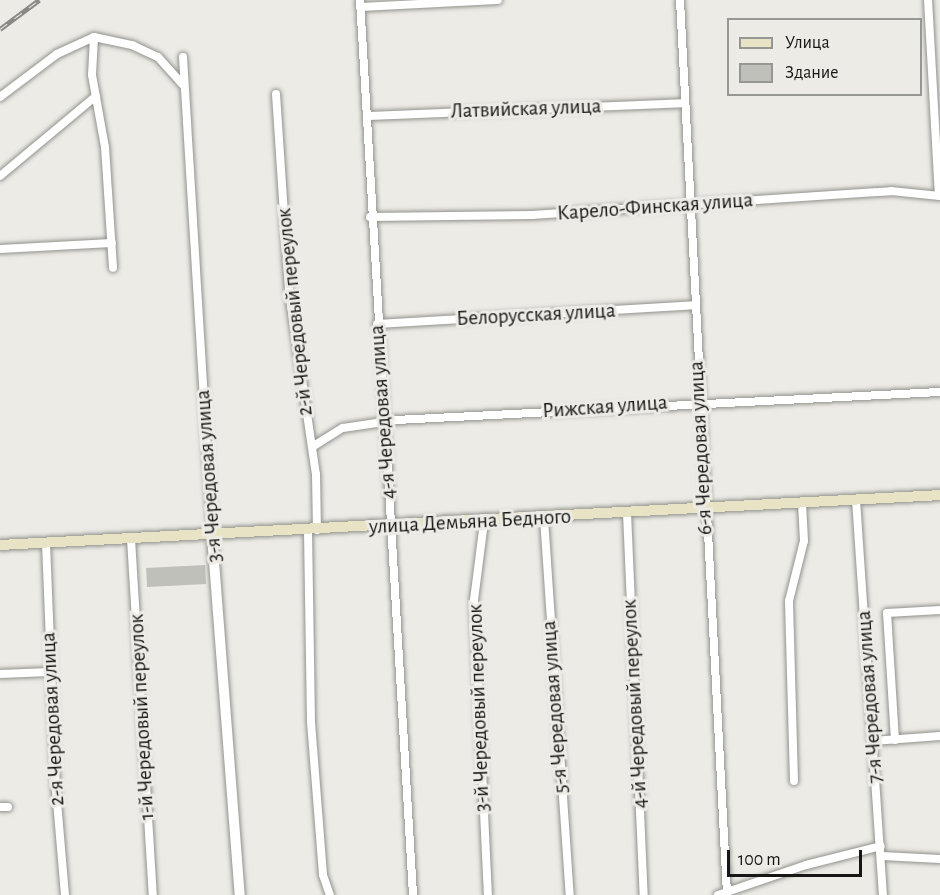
<!DOCTYPE html>
<html>
<head>
<meta charset="utf-8">
<style>
  body { margin:0 }
  #map { position:relative; width:940px; height:895px; overflow:hidden; background:#ecebe6; font-family:"Alegreya Sans",sans-serif }
  div>[style] { position:absolute }
  .building>* { inset:0; background:#c0c0bb; transform-origin:0 0 }
  .roads { filter:drop-shadow(0 0 2px #92928d) drop-shadow(0 0 2px #92928d) }
  .minor>* { height:8px; margin:-4px; padding:0 4px; transform-origin:4px; border-radius:4px; background:#fff }
  .tertiary>* { height:10px; margin:-5px; padding:0 5px; transform-origin:5px; border-radius:5px; background:#fff }
  .secondary>* { height:10px; margin:-5px; padding:0 5px; transform-origin:5px; border-radius:5px; background:#e8e3c4 }
  .rail>* { height:5px; margin-top:-2.5px; transform-origin:0; background:repeating-linear-gradient(90deg,#ecebe6 0 9px,#898985 0 18px); box-sizing:border-box; border-block:2px solid #898985 }
  span { translate:-50% -50%; white-space:nowrap; text-align:center; line-height:1.15; -webkit-text-stroke:6px #ecebe6; paint-order:stroke }
  .street-label { font-size:21px; color:#161614 }
  .legend { position:absolute; left:727px; top:18px; width:195px; height:78px; box-sizing:border-box; background:#ecebe6; border:2px solid #969692; margin:0; padding:8px 10px; list-style:none; font-size:18px; color:#161614 }
  .legend li { display:flex; align-items:center; gap:12px; height:30px }
  .legend b { width:30px; border:2px solid #969692 }
  .scale { position:absolute; left:727px; top:850px; width:135px; height:27px; box-sizing:border-box; border:3px solid #161614; border-top:0; padding-left:8px; font-size:18px; line-height:21px; white-space:nowrap; color:#161614; -webkit-text-stroke:4px #ecebe6; paint-order:stroke }
</style>
</head>
<body>
<div id="map">
  <div class="building">
    <div style="left:205px;top:565px;width:19px;height:59px;rotate:87deg"></div>
  </div>
  <div class="roads">
    <div class="minor">
      <div style="left:360px;top:0;width:897px;rotate:86.61deg"></div>
      <div style="left:680px;top:0;width:896px;rotate:86.99deg"></div>
      <div style="left:928px;top:0;width:196px;rotate:86.8deg"></div>
      <div style="left:360px;top:7px;width:138px;rotate:-2.9deg"></div>
      <div style="left:94px;top:37px;width:38px;rotate:93deg"></div>
      <div style="left:92px;top:75px;width:73px;rotate:79.8deg"></div>
      <div style="left:105px;top:147px;width:121px;rotate:86.2deg"></div>
      <div style="left:183px;top:57px;width:479px;rotate:86.5deg"></div>
      <div style="left:276px;top:94px;width:198px;rotate:86.2deg"></div>
      <div style="left:289px;top:292px;width:184px;rotate:81.6deg"></div>
      <div style="left:316px;top:474px;width:56px;rotate:89deg"></div>
      <div style="left:0;top:97px;width:71px;rotate:-37deg"></div>
      <div style="left:57px;top:54px;width:41px;rotate:-24.7deg"></div>
      <div style="left:94px;top:37px;width:39px;rotate:12deg"></div>
      <div style="left:132px;top:45px;width:29px;rotate:25deg"></div>
      <div style="left:158px;top:57px;width:38px;rotate:48deg"></div>
      <div style="left:367px;top:116px;width:318px;rotate:-2.3deg"></div>
      <div style="left:0;top:176px;width:125px;rotate:-39.8deg"></div>
      <div style="left:370px;top:217px;width:162px;rotate:-0.7deg"></div>
      <div style="left:532px;top:215px;width:360px;rotate:-3.8deg"></div>
      <div style="left:891px;top:191px;width:49px;rotate:5.8deg"></div>
      <div style="left:0;top:249px;width:112px;rotate:-3.1deg"></div>
      <div style="left:377px;top:324px;width:318px;rotate:-3.4deg"></div>
      <div style="left:312px;top:447px;width:36px;rotate:-32deg"></div>
      <div style="left:343px;top:428px;width:54px;rotate:-8.6deg"></div>
      <div style="left:396px;top:420px;width:545px;rotate:-2.95deg"></div>
      <div style="left:856px;top:500px;width:396px;rotate:86.1deg"></div>
      <div style="left:627px;top:513px;width:382px;rotate:87.5deg"></div>
      <div style="left:544px;top:518px;width:378px;rotate:86.1deg"></div>
      <div style="left:484px;top:522px;width:79px;rotate:97.3deg"></div>
      <div style="left:474px;top:600px;width:295px;rotate:87.3deg"></div>
      <div style="left:308px;top:531px;width:191px;rotate:89.1deg"></div>
      <div style="left:311px;top:722px;width:153px;rotate:85.5deg"></div>
      <div style="left:323px;top:875px;width:21px;rotate:71deg"></div>
      <div style="left:131px;top:539px;width:357px;rotate:86.5deg"></div>
      <div style="left:46px;top:543px;width:247px;rotate:87.7deg"></div>
      <div style="left:56px;top:790px;width:105px;rotate:85.1deg"></div>
      <div style="left:0;top:674px;width:50px;rotate:-2.3deg"></div>
      <div style="left:895px;top:740px;width:127px;rotate:-93.6deg"></div>
      <div style="left:887px;top:613px;width:53px;rotate:-3.2deg"></div>
      <div style="left:873px;top:741px;width:67px;rotate:-4.3deg"></div>
      <div style="left:794px;top:781px;width:180px;rotate:-91.6deg"></div>
      <div style="left:789px;top:601px;width:62px;rotate:-76deg"></div>
      <div style="left:804px;top:541px;width:38px;rotate:-93deg"></div>
      <div style="left:0;top:807px;width:8px"></div>
      <div style="left:882px;top:856px;width:58px;rotate:3deg"></div>
      <div style="left:718px;top:895px;width:93px;rotate:-18.8deg"></div>
      <div style="left:806px;top:865px;width:77px;rotate:-14.2deg"></div>
    </div>
    <div class="tertiary">
      <div style="left:212px;top:535px;width:361px;rotate:85.6deg"></div>
    </div>
    <div class="secondary">
      <div style="left:0;top:545px;width:941px;rotate:-3.04deg"></div>
    </div>
  </div>
  <div class="rail">
    <div style="left:0;top:29px;width:49px;rotate:-36.6deg"></div>
  </div>
  <div class="street-label">
    <span style="left:526px;top:109px;rotate:-2deg">Латвийская улица</span>
    <span style="left:655px;top:207px;rotate:-4deg">Карело-Финская улица</span>
    <span style="left:295px;top:312px;rotate:-96deg">2-й Чередовый переулок</span>
    <span style="left:536px;top:315px;rotate:-3deg">Белорусская улица</span>
    <span style="left:605px;top:407px;rotate:-4deg">Рижская улица</span>
    <span style="left:383px;top:412px;rotate:-94deg">4-я Чередовая улица</span>
    <span style="left:701px;top:448px;rotate:-93deg">6-я Чередовая улица</span>
    <span style="left:209px;top:476px;rotate:-94deg">3-я Чередовая улица</span>
    <span style="left:470px;top:522px;rotate:-3deg">улица Демьяна Бедного</span>
    <span style="left:870px;top:697px;rotate:-94deg">7-я Чередовая улица</span>
    <span style="left:635px;top:704px;rotate:-93deg">4-й Чередовый переулок</span>
    <span style="left:555px;top:707px;rotate:-94deg">5-я Чередовая улица</span>
    <span style="left:479px;top:708px;rotate:-92deg">3-й Чередовый переулок</span>
    <span style="left:142px;top:717px;rotate:-93deg">1-й Чередовый переулок</span>
    <span style="left:53px;top:719px;rotate:-93deg">2-я Чередовая улица</span>
  </div>
  <ul class="legend">
  <li><b style="height:8px;background:#e8e3c4"></b>Улица</li>
  <li><b style="height:16px;background:#c0c0bb"></b>Здание</li>
  </ul>
  <div class="scale">100 m</div>
</div>
</body>
</html>
